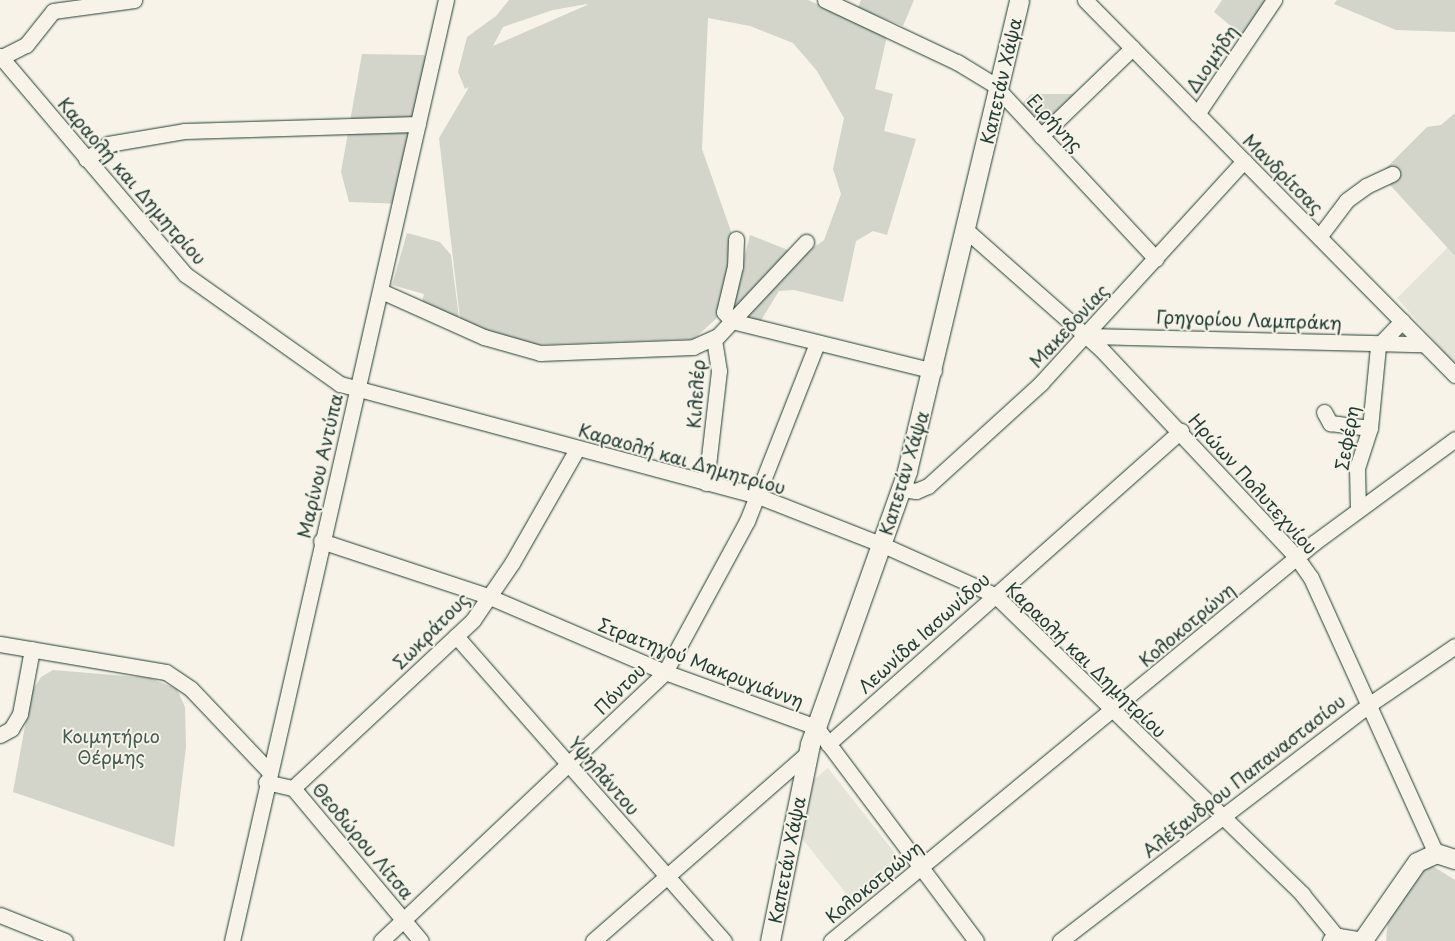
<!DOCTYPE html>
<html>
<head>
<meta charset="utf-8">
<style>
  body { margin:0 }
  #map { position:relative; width:1455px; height:941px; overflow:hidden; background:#f7f3e8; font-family:"Playpen Sans",sans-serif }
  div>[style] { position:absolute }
  .built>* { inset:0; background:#e5e4d9 }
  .green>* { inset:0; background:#d3d5ca }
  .roads { filter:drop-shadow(0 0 1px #1f3d34) drop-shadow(0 0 1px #1f3d34) }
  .minor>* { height:15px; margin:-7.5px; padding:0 7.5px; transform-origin:7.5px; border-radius:7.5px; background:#f7f3e8 }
  .major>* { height:19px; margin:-9.5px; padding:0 9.5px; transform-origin:9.5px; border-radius:9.5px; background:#f7f3e8 }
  span { translate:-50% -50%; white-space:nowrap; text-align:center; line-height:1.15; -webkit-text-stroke:4px #f7f3e8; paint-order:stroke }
  .street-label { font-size:18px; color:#1f3d34 }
  .park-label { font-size:18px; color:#435b52 }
</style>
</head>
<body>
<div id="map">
  <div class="built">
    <div style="clip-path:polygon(1448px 247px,1455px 256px,1455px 365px,1397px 298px)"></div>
    <div style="clip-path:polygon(828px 768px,905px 866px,857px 907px,800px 836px,812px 781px)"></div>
  </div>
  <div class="green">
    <div style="clip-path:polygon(evenodd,509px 0,808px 0,887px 36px,875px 89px,893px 94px,884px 131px,916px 139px,887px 235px,873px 231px,856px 241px,843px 302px,794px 290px,779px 291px,760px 322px,744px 318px,787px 267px,824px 240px,841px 194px,833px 169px,844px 118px,817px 71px,793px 43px,750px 26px,708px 18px,702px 149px,734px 240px,720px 315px,694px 339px,534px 345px,490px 333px,460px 319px,439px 138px,469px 87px,465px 89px,458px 72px,467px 37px,496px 16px,509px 0,587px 4px,587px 5px,493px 46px,503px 27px,553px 10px,587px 4px)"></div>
    <div style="clip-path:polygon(861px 0,914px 0,903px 26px,858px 8px)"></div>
    <div style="clip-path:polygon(1222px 0,1268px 0,1243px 36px,1214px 12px)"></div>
    <div style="clip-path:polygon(1337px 0,1455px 0,1455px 32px,1396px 30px,1334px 4px)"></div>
    <div style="clip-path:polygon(362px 54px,424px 55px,434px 67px,405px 204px,349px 202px,341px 172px)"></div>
    <div style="clip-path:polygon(1084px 89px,1043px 128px,1021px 105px,1031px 94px,1072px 94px)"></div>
    <div style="clip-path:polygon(1455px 113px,1455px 256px,1380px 174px,1427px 127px,1441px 125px)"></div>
    <div style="clip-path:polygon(407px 233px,440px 242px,451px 255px,459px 318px,422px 302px,424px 294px,392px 285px)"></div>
    <div style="clip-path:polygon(750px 235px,793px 252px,732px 312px,737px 286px)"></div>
    <div style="clip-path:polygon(53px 670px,150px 678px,177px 689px,185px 707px,186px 747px,174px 847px,13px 792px,31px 693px,41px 677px)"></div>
    <div style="clip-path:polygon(1431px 865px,1455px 880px,1455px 941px,1386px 941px,1388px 920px,1417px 874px)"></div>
  </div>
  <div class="roads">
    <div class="minor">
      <div style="left:825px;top:0;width:146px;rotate:25.2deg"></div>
      <div style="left:957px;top:62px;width:42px;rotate:31.4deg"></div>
      <div style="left:993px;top:84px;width:239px;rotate:47deg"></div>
      <div style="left:1085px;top:0;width:527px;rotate:45.38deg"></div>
      <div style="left:0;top:56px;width:287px;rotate:49.7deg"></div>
      <div style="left:186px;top:275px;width:189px;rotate:35.3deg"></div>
      <div style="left:340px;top:384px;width:433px;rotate:15deg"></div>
      <div style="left:758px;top:496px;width:134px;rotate:21.4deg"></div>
      <div style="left:883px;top:545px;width:123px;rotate:24.1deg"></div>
      <div style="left:995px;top:595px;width:429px;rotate:44.2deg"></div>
      <div style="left:1302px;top:894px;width:57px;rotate:50.7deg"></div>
      <div style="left:0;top:58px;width:29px;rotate:-27deg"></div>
      <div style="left:26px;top:45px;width:43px;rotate:-51.5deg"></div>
      <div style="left:53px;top:11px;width:82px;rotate:-7.7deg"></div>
      <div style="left:1197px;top:114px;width:138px;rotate:-56deg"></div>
      <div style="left:1041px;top:136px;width:127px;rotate:-44deg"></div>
      <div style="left:86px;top:159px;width:27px;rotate:-34deg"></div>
      <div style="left:108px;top:144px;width:77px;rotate:-9.7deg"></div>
      <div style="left:184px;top:131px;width:234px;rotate:-1.7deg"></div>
      <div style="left:967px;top:231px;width:179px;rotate:41.4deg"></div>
      <div style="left:1101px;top:349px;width:287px;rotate:46.8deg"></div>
      <div style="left:1297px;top:558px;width:24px;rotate:55deg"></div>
      <div style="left:1311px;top:578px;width:302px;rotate:65.6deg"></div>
      <div style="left:1319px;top:237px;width:46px;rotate:-52.9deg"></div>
      <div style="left:1347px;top:200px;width:24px;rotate:-36deg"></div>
      <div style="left:1366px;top:186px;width:29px;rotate:-25deg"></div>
      <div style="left:736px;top:239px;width:27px;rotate:92deg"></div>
      <div style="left:735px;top:266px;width:47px;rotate:103.4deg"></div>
      <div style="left:724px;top:312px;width:12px;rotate:48deg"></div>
      <div style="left:732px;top:321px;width:208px;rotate:13.9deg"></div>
      <div style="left:381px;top:291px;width:113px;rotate:24.1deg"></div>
      <div style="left:484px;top:337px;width:58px;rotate:15.9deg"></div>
      <div style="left:540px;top:353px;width:153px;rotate:-2.2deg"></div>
      <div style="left:693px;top:347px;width:27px;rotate:-24deg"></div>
      <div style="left:718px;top:336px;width:129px;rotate:-46.9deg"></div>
      <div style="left:1087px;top:336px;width:337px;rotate:1.4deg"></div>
      <div style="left:1324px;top:412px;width:13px;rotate:61deg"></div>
      <div style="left:1330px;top:423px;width:40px;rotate:7.1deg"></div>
      <div style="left:706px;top:483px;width:113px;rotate:-83.4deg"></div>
      <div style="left:719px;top:371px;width:32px;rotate:-99deg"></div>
      <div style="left:902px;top:489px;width:14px;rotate:8deg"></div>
      <div style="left:916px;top:491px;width:13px;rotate:-23deg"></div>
      <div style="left:928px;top:486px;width:153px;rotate:-42.3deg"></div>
      <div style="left:1041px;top:383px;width:301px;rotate:-47.6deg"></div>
      <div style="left:1358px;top:510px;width:42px;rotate:-91.4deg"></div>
      <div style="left:1357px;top:468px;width:42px;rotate:-72deg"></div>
      <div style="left:1370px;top:428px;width:82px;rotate:-84.4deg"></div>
      <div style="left:1378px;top:346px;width:35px;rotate:-46deg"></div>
      <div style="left:321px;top:541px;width:178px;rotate:18.3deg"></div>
      <div style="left:490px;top:597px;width:190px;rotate:23.2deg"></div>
      <div style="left:665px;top:672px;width:161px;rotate:20deg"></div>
      <div style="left:816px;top:727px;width:267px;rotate:53.2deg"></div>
      <div style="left:456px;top:636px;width:406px;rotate:48.7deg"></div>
      <div style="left:0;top:644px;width:168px;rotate:9.6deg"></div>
      <div style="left:166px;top:672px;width:30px;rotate:34deg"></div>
      <div style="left:191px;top:689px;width:112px;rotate:46.5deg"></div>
      <div style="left:0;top:735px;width:13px;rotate:-29deg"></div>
      <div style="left:11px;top:729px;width:17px;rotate:-59deg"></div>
      <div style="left:20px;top:714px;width:66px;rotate:-79.5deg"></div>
      <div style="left:828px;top:744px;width:472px;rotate:-41.6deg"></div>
      <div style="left:266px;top:782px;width:28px;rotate:13deg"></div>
      <div style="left:293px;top:788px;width:199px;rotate:50.1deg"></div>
      <div style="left:293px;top:788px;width:246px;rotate:-43deg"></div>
      <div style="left:473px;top:620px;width:69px;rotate:-55.6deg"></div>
      <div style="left:512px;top:563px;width:131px;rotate:-60.3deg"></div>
      <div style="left:0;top:915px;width:70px;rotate:21.8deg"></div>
      <div style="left:232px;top:941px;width:965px;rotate:-77.19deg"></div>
      <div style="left:381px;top:941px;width:391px;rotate:-43.4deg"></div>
      <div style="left:665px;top:672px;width:172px;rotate:-61.5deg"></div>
      <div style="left:747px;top:521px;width:191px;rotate:-68.5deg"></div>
      <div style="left:593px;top:941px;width:286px;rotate:-41.2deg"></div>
      <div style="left:831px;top:941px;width:627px;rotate:-39.5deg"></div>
      <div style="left:1315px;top:542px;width:174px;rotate:-36.3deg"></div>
      <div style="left:1060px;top:941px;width:390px;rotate:-37.4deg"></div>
      <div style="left:1370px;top:704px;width:103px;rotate:-34.3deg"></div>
    </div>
    <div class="major">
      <div style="left:770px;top:941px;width:201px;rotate:-78.5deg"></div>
      <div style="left:810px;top:744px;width:290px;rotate:-70.4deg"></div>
      <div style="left:907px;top:471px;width:484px;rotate:-76.6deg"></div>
      <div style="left:1332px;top:941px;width:7px;rotate:-27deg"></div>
      <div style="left:1338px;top:938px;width:19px;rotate:9deg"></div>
      <div style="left:1362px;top:941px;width:96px;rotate:-55.2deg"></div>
      <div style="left:1417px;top:862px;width:21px;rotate:-25deg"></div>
      <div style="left:1436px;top:853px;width:20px;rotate:18deg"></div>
    </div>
  </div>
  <div class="street-label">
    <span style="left:1212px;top:59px;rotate:-56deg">Διομήδη</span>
    <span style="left:1001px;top:81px;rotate:-77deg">Καπετάν Χάψα</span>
    <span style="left:1055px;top:123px;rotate:47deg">Ειρήνης</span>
    <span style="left:1283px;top:174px;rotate:45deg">Μανδρίτσας</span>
    <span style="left:132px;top:181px;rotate:49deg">Καραολή και Δημητρίου</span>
    <span style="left:1249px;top:320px;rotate:2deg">Γρηγορίου Λαμπράκη</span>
    <span style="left:1069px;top:326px;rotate:-47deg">Μακεδονίας</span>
    <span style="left:696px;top:394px;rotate:-86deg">Κιλελέρ</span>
    <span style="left:1347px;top:438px;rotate:-80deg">Σεφέρη</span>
    <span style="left:682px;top:459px;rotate:16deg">Καραολή και Δημητρίου</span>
    <span style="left:320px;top:466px;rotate:-77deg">Μαρίνου Αντύπα</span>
    <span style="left:904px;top:473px;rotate:-73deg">Καπετάν Χάψα</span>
    <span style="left:1253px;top:484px;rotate:48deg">Ηρώων Πολυτεχνίου</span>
    <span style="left:1187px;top:625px;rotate:-40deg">Κολοκοτρώνη</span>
    <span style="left:431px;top:631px;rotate:-45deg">Σωκράτους</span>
    <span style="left:924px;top:633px;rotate:-42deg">Λεωνίδα Ιασωνίδου</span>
    <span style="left:1086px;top:660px;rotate:44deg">Καραολή και Δημητρίου</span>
    <span style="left:701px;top:663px;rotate:21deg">Στρατηγού Μακρυγιάννη</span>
    <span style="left:620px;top:689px;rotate:-45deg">Πόντου</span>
    <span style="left:604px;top:776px;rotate:49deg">Υψηλάντου</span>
    <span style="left:1244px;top:776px;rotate:-38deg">Αλέξανδρου Παπαναστασίου</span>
    <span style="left:363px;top:841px;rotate:50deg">Θεοδώρου Λίτσα</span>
    <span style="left:787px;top:860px;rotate:-79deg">Καπετάν Χάψα</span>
    <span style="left:874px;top:882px;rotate:-39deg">Κολοκοτρώνη</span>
  </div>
  <div class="park-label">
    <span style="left:111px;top:747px">Κοιμητήριο<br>Θέρμης</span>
  </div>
</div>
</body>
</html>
